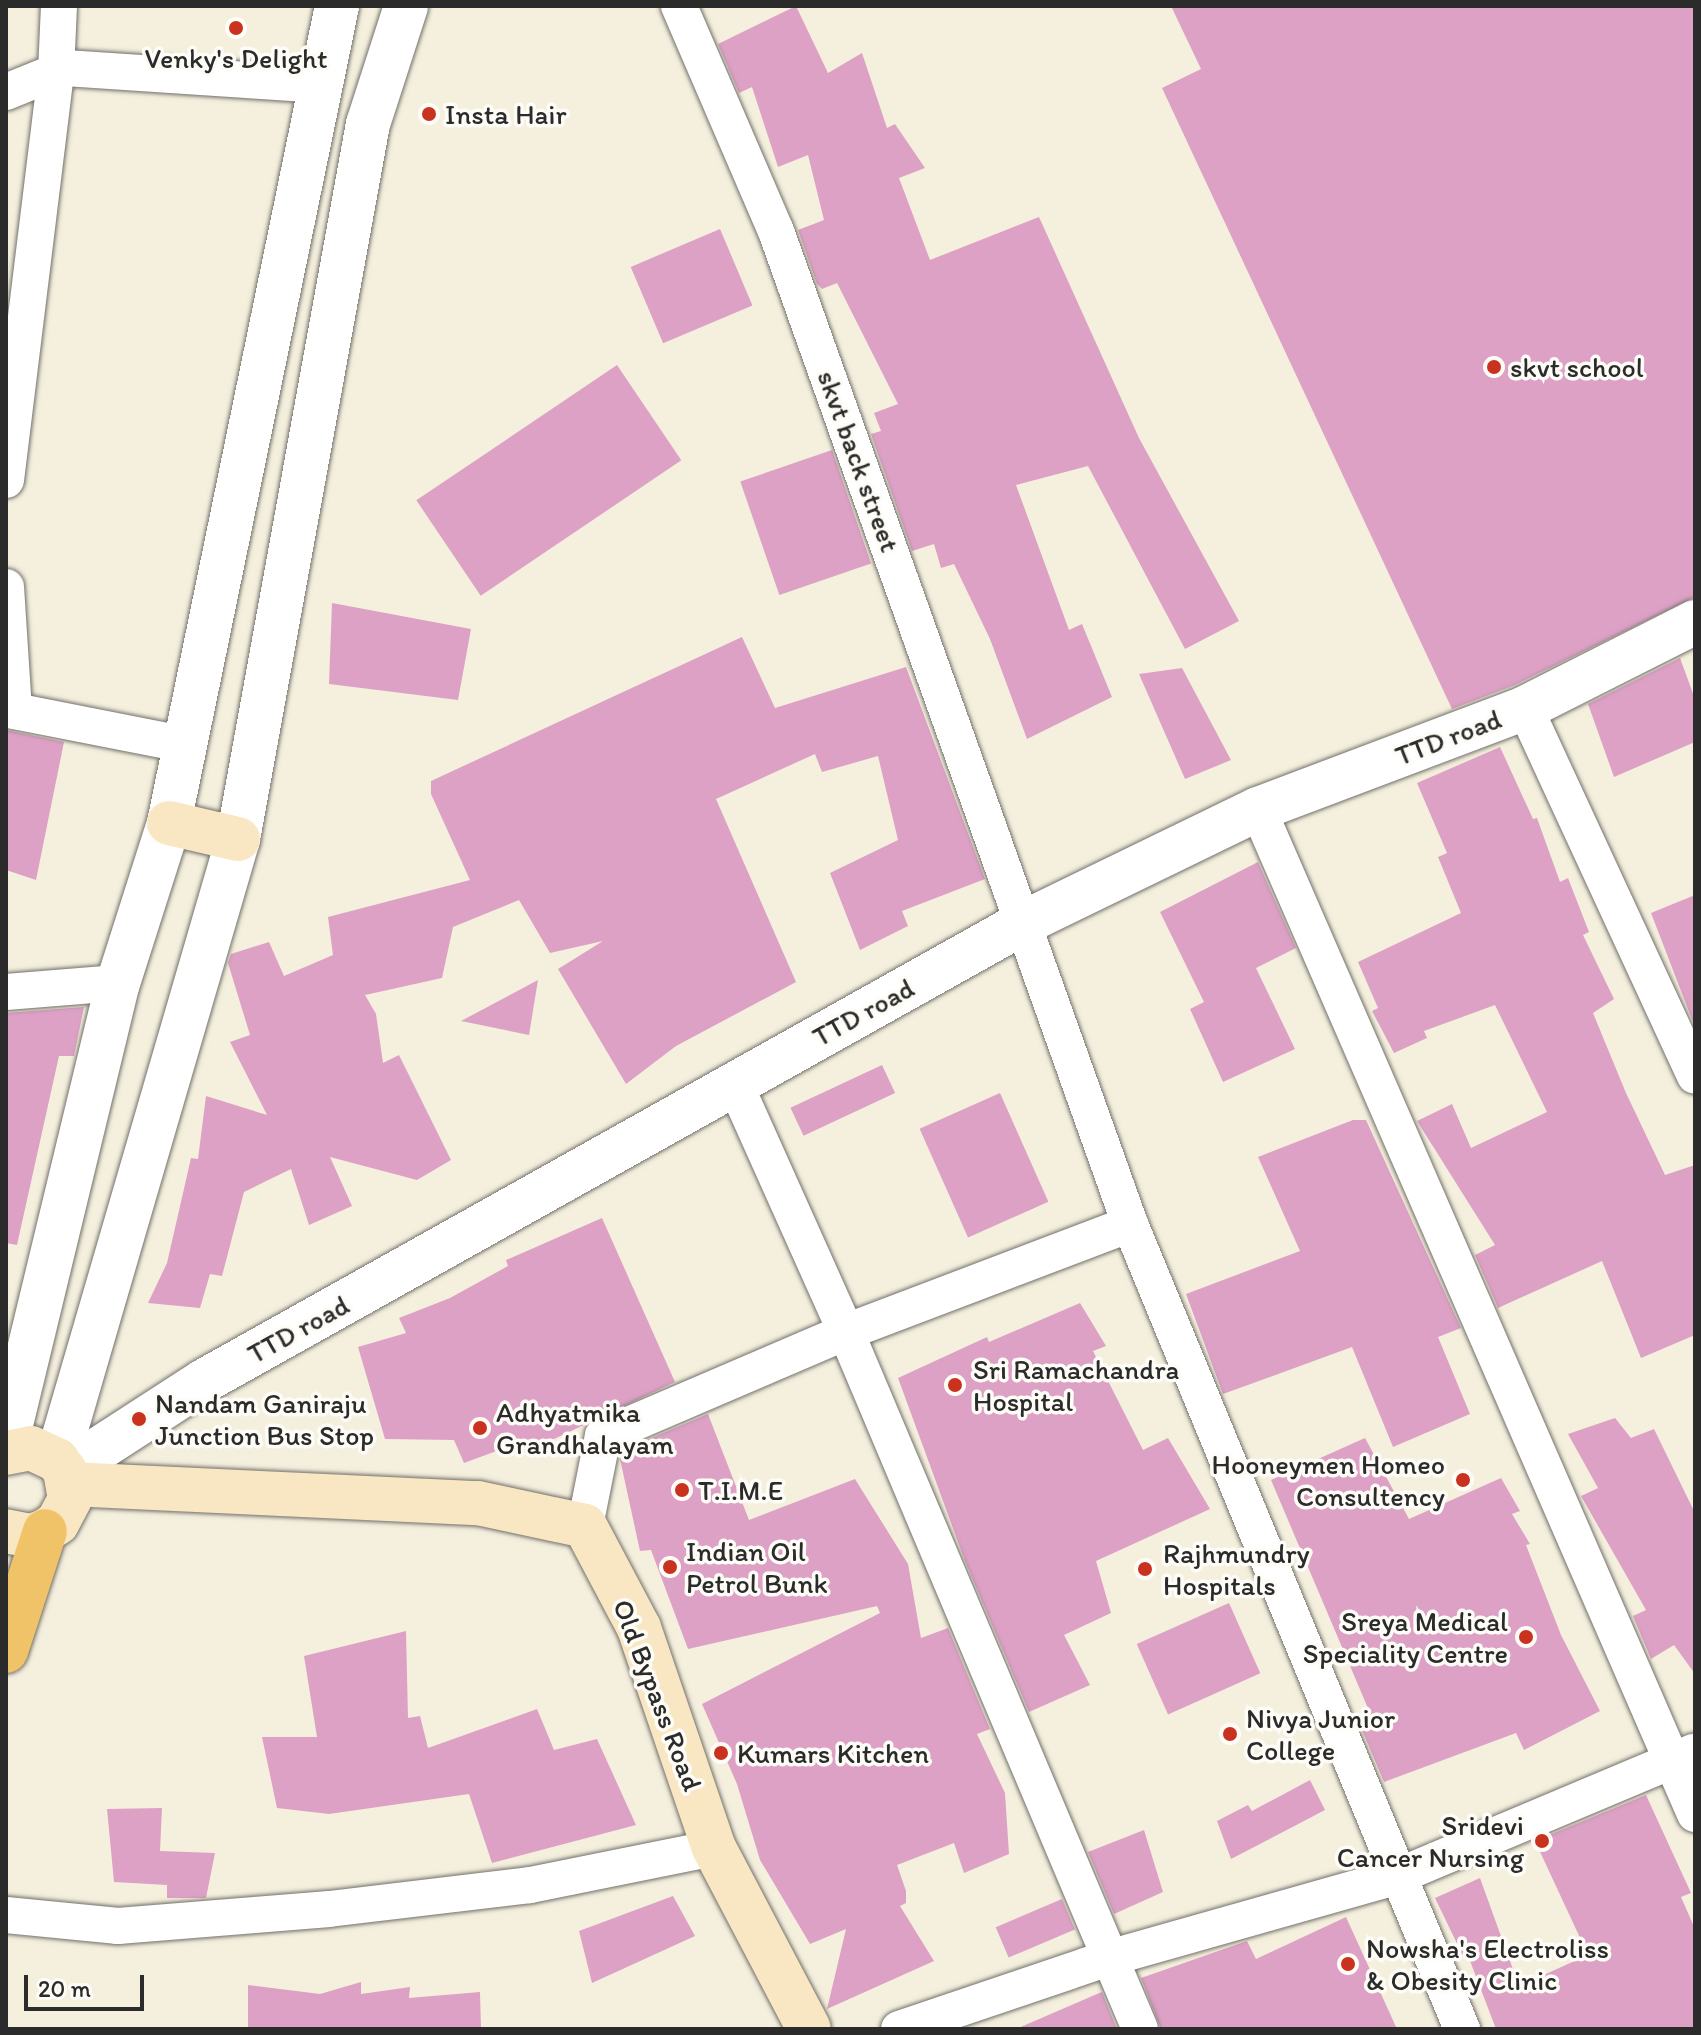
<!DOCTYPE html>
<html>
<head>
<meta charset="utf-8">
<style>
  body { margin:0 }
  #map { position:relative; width:1701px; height:2035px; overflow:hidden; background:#f5f0de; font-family:Itim,sans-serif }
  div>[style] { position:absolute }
  .building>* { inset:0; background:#dda1c5; transform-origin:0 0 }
  .roads { filter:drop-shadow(0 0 2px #72706a) drop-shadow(0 0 2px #72706a) }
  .minor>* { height:36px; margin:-18px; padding:0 18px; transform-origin:18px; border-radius:18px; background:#fff }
  .tertiary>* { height:44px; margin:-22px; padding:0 22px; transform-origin:22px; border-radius:22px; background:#fff }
  .secondary>* { height:44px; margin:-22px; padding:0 22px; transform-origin:22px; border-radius:22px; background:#f9e7c3 }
  .primary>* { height:44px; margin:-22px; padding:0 22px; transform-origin:22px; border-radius:22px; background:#f1c369 }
  .dots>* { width:22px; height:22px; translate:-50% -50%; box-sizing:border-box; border:4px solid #fdfcf7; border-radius:50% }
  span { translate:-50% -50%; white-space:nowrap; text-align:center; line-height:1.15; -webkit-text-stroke:7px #fdfcf7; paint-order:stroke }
  .poi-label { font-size:28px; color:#2b2b2b }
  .left { translate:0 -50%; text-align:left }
  .right { translate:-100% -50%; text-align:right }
  .street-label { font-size:28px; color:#2b2b2b }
  .frame { position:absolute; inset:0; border:8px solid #2b2b2b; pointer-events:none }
  .scale { position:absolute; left:24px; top:1975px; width:120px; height:36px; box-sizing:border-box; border:4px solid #2b2b2b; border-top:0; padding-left:10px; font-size:24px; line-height:28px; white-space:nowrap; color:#2b2b2b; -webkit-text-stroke:6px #fdfcf7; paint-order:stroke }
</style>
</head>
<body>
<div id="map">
  <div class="building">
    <div style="clip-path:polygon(796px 6px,828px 73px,862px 53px,887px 128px,895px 124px,925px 168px,899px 178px,930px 260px,1039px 217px,1139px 438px,1239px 621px,1185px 649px,1088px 466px,1016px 485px,1069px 630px,1082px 624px,1112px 697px,1027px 739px,990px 639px,954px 564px,941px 568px,934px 544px,912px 551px,871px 434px,881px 431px,874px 413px,898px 404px,837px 283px,822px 289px,817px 284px,798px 230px,824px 220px,808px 155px,778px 167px,752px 87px,739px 93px,718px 44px)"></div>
    <div style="clip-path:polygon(1171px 6px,1695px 6px,1695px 597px,1515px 685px,1452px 709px,1162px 88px,1201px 69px)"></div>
    <div style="left:720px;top:229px;width:83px;height:97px;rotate:67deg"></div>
    <div style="left:617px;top:365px;width:115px;height:242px;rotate:56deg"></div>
    <div style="left:832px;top:450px;width:120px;height:97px;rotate:71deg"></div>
    <div style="clip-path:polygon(332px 603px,471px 629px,458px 700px,329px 684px)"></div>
    <div style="clip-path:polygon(742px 637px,775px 708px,906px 667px,985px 879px,902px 911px,908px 926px,860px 950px,830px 873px,898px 840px,878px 756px,822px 772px,815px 754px,716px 799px,796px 982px,676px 1046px,626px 1084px,558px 969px,603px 941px,550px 953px,519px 900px,453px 927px,442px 978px,365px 995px,376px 1014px,383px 1063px,399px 1055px,451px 1160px,417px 1180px,330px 1157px,352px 1206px,309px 1225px,291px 1169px,244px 1192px,222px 1276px,210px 1274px,200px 1308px,148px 1303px,167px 1263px,191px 1158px,198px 1159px,206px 1096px,267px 1115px,230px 1042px,250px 1035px,228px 963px,231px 954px,269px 942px,284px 976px,333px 955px,328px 917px,470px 880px,431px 794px,431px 781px)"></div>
    <div style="clip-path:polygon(1680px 658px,1695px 699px,1695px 742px,1614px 777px,1588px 704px)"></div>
    <div style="clip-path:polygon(1182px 668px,1231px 760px,1185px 779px,1139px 674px)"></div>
    <div style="clip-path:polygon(6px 730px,64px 742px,36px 880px,6px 870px)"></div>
    <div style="clip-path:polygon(1500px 747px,1533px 819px,1537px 818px,1560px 882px,1568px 878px,1589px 932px,1583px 935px,1614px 999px,1593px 1013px,1626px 1093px,1665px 1175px,1695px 1165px,1695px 1335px,1641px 1358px,1602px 1261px,1498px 1308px,1475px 1255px,1495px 1245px,1417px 1121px,1452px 1104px,1471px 1148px,1547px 1112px,1495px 1005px,1424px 1031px,1427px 1038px,1394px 1053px,1372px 1011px,1378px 1008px,1358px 962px,1461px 913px,1438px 857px,1447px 853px,1417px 783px)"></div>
    <div style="clip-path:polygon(1258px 862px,1296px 948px,1256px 968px,1295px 1049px,1223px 1082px,1190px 1009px,1204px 1002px,1160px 912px)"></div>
    <div style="clip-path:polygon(1695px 895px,1695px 1021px,1693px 1022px,1651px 913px)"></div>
    <div style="clip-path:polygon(538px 980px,529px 1035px,461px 1021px)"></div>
    <div style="clip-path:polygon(84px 1007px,74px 1056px,59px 1056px,17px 1245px,6px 1243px,6px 1013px)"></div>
    <div style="left:882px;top:1065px;width:31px;height:101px;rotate:65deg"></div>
    <div style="left:1000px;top:1093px;width:119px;height:88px;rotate:66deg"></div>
    <div style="clip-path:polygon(1353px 1120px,1366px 1120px,1461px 1328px,1438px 1337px,1470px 1414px,1393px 1447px,1352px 1347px,1223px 1394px,1186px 1294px,1300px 1251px,1258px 1157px)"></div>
    <div style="clip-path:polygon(602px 1218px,675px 1382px,518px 1456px,513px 1445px,464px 1463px,454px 1440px,385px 1439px,358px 1347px,406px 1333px,399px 1318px,450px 1298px,508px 1266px,506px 1260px)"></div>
    <div style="clip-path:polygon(1080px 1303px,1106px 1346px,1093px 1351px,1143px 1450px,1168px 1438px,1210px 1509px,1096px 1561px,1111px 1613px,1064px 1635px,1090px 1685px,1029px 1712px,965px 1561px,898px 1378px,987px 1337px,989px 1342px)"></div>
    <div style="clip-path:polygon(708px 1414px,749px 1520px,855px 1479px,908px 1564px,921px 1638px,948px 1628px,990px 1729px,977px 1734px,1005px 1793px,1009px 1854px,964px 1873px,954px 1843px,897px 1865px,906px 1891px,906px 1903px,900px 1906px,934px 1961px,827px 2009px,846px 1929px,810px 1944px,760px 1860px,737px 1784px,702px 1704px,880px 1613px,877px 1606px,688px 1649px,651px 1550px,640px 1551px,620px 1459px,621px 1451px)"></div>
    <div style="clip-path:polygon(1615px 1418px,1631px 1438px,1654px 1429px,1695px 1513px,1695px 1674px,1674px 1645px,1651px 1659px,1633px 1616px,1646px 1610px,1581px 1496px,1598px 1488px,1568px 1434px)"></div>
    <div style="clip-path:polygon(1365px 1438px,1409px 1519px,1501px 1478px,1520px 1511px,1512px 1514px,1530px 1544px,1526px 1545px,1561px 1635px,1600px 1711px,1524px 1750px,1516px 1733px,1384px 1782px,1357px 1718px,1370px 1713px,1271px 1480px)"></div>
    <div style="left:1229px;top:1603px;width:77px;height:101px;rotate:66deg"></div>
    <div style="clip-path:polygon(406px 1631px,408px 1718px,420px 1716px,428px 1748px,537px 1709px,554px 1750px,597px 1739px,636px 1825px,492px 1863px,469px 1794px,329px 1814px,277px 1808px,262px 1737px,317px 1737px,304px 1656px)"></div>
    <div style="clip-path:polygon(1310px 1780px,1325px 1810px,1231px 1859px,1217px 1821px,1248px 1805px,1252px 1811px)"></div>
    <div style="clip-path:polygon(1646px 1795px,1691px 1893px,1681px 1897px,1695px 1929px,1695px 2029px,1496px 2029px,1467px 1953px,1463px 1956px,1435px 1898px,1480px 1878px,1519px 1986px,1588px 1955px,1535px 1841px)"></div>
    <div style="clip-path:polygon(162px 1808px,160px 1851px,215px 1853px,206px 1898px,167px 1898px,167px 1885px,114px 1882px,107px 1809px)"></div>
    <div style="clip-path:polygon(1144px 1830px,1163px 1892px,1114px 1914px,1088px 1852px)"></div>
    <div style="clip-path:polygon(673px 1896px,695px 1936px,592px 1983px,579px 1931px)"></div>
    <div style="left:1062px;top:1899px;width:33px;height:72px;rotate:67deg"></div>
    <div style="clip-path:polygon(1346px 1917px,1397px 2029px,1161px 2029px,1141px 1978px,1247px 1941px,1256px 1959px)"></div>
    <div style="clip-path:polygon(361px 1982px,361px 1994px,410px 1987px,409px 1998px,480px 1992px,481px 2029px,248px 2029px,248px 1985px,320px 1994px)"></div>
    <div style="clip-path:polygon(1102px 1992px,1117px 2029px,1016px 2029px,1097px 1994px)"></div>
  </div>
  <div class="roads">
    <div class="minor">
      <div style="left:679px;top:6px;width:245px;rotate:66.7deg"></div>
      <div style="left:776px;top:231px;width:1054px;rotate:70.38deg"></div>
      <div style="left:1130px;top:1224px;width:871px;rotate:67.59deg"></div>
      <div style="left:6px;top:92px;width:64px;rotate:-22.1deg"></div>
      <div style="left:65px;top:68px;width:254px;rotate:3.8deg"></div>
      <div style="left:6px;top:480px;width:411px;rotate:-83deg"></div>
      <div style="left:56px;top:72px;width:66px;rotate:-87.4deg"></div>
      <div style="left:6px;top:587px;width:124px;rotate:86.3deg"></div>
      <div style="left:14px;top:711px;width:171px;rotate:11.1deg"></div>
      <div style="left:1525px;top:708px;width:405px;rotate:65.2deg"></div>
      <div style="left:1258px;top:809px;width:1096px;rotate:66.5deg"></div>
      <div style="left:6px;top:992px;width:112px;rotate:-4.6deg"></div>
      <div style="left:735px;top:1084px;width:272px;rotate:65.9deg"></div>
      <div style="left:846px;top:1332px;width:756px;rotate:67.13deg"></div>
      <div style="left:585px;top:1526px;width:92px;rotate:-78.7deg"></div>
      <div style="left:603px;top:1436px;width:264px;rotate:-23.2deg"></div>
      <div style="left:846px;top:1332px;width:304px;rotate:-20.8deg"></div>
      <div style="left:6px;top:1915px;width:113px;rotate:5.6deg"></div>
      <div style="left:118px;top:1926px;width:212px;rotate:-4.6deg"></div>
      <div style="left:329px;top:1909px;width:202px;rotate:-6.8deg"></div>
      <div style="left:530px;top:1885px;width:188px;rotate:-11.4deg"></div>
      <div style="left:899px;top:2029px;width:222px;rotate:-18.7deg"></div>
      <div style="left:1109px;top:1958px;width:300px;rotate:-15.8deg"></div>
      <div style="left:1398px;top:1876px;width:320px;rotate:-22.8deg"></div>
    </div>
    <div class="tertiary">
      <div style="left:6px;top:1445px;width:475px;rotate:-76.4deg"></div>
      <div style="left:118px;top:983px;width:168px;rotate:-72.3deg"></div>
      <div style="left:169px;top:823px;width:834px;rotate:-78.38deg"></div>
      <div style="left:57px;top:1460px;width:647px;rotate:-73.75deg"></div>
      <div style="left:238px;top:839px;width:727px;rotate:-79.7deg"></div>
      <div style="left:368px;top:124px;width:124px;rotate:-72.1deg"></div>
      <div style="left:65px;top:1471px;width:166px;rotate:-32.9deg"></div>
      <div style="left:204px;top:1381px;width:936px;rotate:-29.22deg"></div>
      <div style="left:1021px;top:924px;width:263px;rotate:-25.9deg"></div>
      <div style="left:1258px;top:809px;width:285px;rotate:-20.7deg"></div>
      <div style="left:1525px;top:708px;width:191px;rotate:-26.8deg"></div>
    </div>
    <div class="secondary">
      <div style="left:169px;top:823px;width:71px;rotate:13.1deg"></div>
      <div style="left:6px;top:1453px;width:25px;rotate:-11deg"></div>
      <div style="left:31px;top:1448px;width:29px;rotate:25deg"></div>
      <div style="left:57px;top:1460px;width:14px;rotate:54deg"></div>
      <div style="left:65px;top:1471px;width:28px;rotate:80deg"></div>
      <div style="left:70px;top:1499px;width:27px;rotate:118deg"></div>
      <div style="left:57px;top:1523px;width:14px;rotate:146deg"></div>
      <div style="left:45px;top:1531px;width:15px;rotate:160deg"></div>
      <div style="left:31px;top:1536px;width:25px;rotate:-169deg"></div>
      <div style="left:69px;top:1484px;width:409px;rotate:2.7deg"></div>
      <div style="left:478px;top:1503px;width:109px;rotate:12.1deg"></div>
      <div style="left:585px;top:1526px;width:115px;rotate:62.1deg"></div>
      <div style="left:639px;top:1628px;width:232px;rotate:71.2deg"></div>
      <div style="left:714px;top:1848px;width:204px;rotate:62.3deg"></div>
    </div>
    <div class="primary">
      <div style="left:6px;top:1651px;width:126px;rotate:-72deg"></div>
    </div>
  </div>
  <div class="dots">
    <div style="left:236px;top:28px;background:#c8321e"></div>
    <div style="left:429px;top:114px;background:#c8321e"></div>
    <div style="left:1494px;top:367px;background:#c8321e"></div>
    <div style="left:955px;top:1385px;background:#c8321e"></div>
    <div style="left:139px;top:1419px;background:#c8321e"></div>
    <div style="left:480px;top:1428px;background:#c8321e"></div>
    <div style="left:1463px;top:1480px;background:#c8321e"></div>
    <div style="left:682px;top:1490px;background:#c8321e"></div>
    <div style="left:670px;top:1567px;background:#c8321e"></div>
    <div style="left:1145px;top:1569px;background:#c8321e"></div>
    <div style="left:1526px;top:1637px;background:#c8321e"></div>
    <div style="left:1230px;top:1734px;background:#c8321e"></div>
    <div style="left:721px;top:1753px;background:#c8321e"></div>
    <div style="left:1542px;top:1841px;background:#c8321e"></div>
    <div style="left:1348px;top:1964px;background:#c8321e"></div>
  </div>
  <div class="poi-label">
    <span style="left:236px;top:58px">Venky's Delight</span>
    <span class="left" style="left:445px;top:114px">Insta Hair</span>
    <span class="left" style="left:1510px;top:367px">skvt school</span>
    <span class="left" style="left:973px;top:1385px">Sri Ramachandra<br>Hospital</span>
    <span class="left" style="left:155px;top:1419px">Nandam Ganiraju<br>Junction Bus Stop</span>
    <span class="left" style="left:496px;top:1428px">Adhyatmika<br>Grandhalayam</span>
    <span class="right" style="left:1445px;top:1480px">Hooneymen Homeo<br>Consultency</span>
    <span class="left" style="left:698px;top:1490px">T.I.M.E</span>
    <span class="left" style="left:686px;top:1567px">Indian Oil<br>Petrol Bunk</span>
    <span class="left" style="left:1163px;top:1569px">Rajhmundry<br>Hospitals</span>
    <span class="right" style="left:1508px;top:1637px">Sreya Medical<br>Speciality Centre</span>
    <span class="left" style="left:1246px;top:1734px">Nivya Junior<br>College</span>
    <span class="left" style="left:737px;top:1753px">Kumars Kitchen</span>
    <span class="right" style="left:1524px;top:1841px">Sridevi<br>Cancer Nursing</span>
    <span class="left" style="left:1366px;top:1964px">Nowsha's Electroliss<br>&amp; Obesity Clinic</span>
  </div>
  <div class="street-label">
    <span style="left:859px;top:461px;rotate:70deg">skvt back street</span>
    <span style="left:1448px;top:737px;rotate:-21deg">TTD road</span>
    <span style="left:863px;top:1012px;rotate:-29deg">TTD road</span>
    <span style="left:298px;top:1329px;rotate:-29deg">TTD road</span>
    <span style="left:658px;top:1695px;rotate:69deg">Old Bypass Road</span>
  </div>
  <div class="frame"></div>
  <div class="scale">20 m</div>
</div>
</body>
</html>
